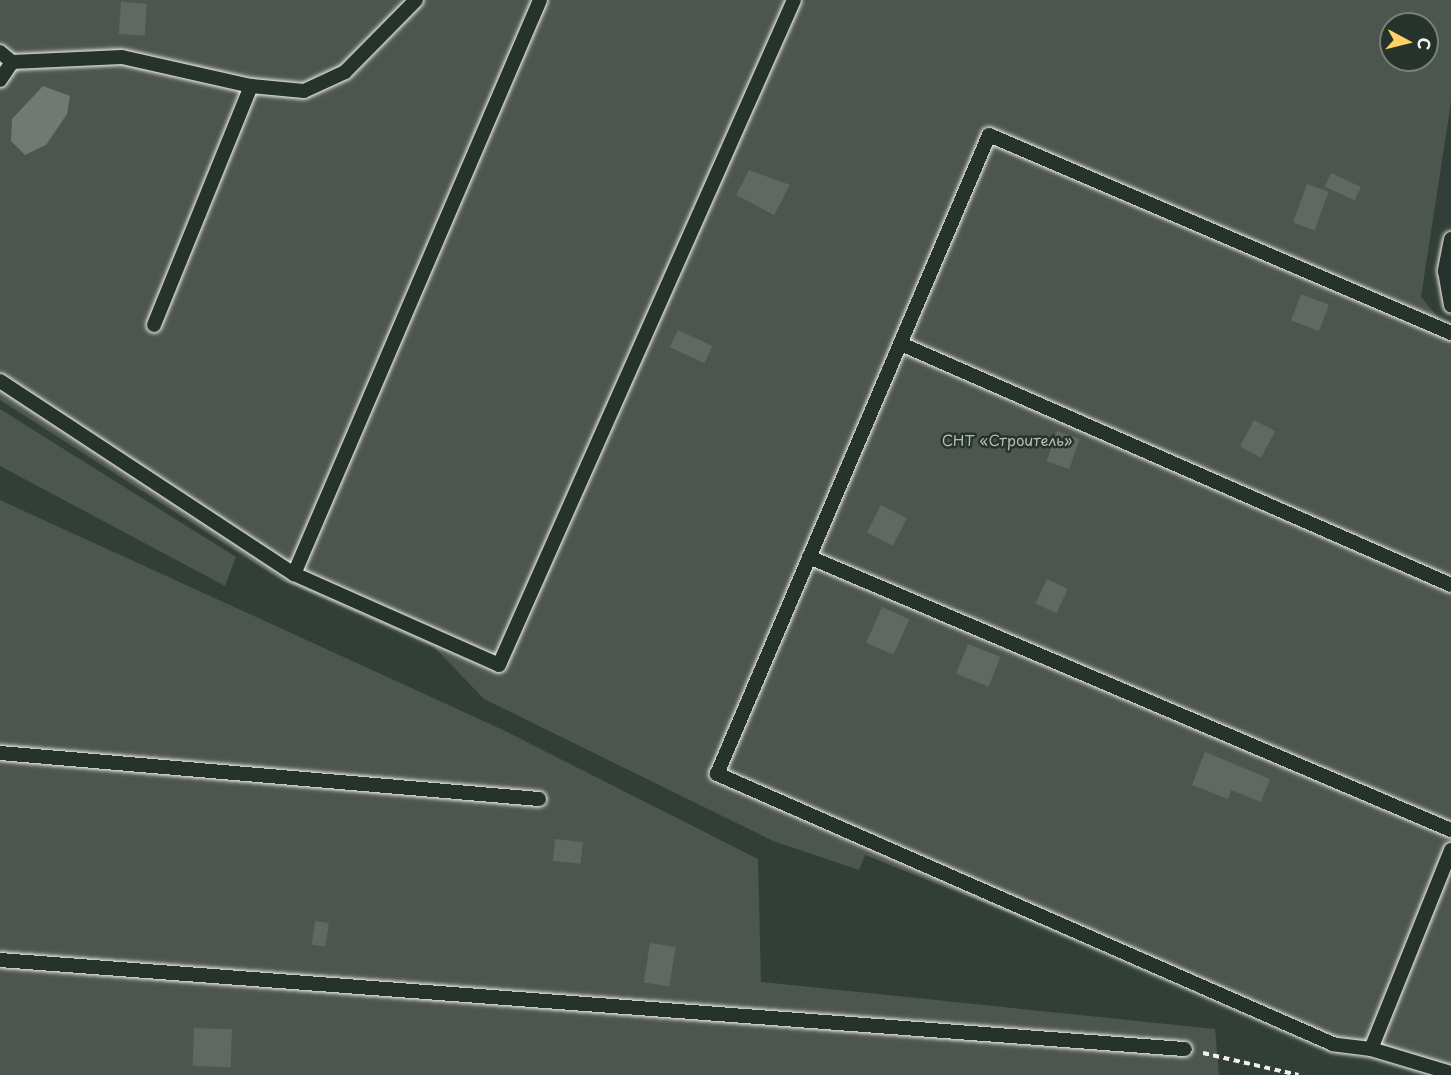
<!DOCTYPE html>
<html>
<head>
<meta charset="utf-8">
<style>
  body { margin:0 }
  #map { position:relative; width:1451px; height:1075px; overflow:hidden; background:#323e38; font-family:"Playpen Sans",sans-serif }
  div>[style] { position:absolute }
  .green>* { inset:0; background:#4c564f }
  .water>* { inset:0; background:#727972 }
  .building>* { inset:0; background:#5f6861; transform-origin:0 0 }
  .path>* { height:4px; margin-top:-2px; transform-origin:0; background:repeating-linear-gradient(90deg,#f4f1e8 0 6px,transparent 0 10.5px) }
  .roads { filter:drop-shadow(0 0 2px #f4f1e8) drop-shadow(0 0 2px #f4f1e8) }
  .service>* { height:14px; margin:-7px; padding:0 7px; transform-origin:7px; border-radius:7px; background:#26332d }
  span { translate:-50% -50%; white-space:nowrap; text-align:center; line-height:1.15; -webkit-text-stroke:5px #26332d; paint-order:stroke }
  .park-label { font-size:15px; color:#b9bbb2 }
  .north { position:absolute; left:1379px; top:12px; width:60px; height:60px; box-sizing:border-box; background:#26332d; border:2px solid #787f78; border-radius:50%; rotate:97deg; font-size:16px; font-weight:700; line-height:24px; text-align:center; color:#f4f1e8 }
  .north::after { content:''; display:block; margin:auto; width:21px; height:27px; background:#ffd166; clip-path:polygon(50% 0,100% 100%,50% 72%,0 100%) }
</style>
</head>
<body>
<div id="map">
  <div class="green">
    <div style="clip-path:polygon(evenodd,0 0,1451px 0,1451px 102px,1421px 297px,1451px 333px,1451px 1071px,1266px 1016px,865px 855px,859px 870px,773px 841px,484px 699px,434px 647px,281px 580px,0 400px,0 0,1391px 24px,1427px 24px,1427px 60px,1391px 60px,1391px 24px)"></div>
    <div style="clip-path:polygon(0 409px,236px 557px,225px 586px,0 466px)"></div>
    <div style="clip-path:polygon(0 500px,501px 729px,758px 859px,761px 982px,1215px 1029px,1219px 1075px,0 1075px)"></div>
  </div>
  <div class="water">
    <div style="clip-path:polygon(43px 86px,70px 96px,67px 114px,46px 145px,25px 155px,11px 141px,12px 119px)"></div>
  </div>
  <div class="building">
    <div style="left:121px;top:2px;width:26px;height:32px;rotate:4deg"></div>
    <div style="clip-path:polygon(749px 170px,790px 185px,774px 215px,736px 195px)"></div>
    <div style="left:1331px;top:173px;width:33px;height:15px;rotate:25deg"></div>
    <div style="left:1307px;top:184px;width:23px;height:41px;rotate:20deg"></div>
    <div style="left:1301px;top:294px;width:30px;height:28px;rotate:21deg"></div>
    <div style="left:678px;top:330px;width:38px;height:19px;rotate:25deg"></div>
    <div style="left:1254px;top:420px;width:24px;height:30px;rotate:28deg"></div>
    <div style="left:1057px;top:431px;width:24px;height:32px;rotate:19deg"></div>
    <div style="left:881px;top:505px;width:29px;height:31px;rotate:27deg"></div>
    <div style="left:1047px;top:579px;width:23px;height:27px;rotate:25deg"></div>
    <div style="left:882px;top:607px;width:30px;height:39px;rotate:24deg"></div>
    <div style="left:968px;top:644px;width:35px;height:32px;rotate:22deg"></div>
    <div style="clip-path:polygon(1205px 752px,1270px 779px,1261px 802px,1231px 790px,1228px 799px,1192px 785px)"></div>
    <div style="left:555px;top:839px;width:28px;height:22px;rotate:6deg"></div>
    <div style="left:315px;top:921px;width:14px;height:24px;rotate:8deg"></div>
    <div style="left:650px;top:943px;width:26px;height:40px;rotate:9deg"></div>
    <div style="left:194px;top:1028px;width:38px;height:38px;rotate:2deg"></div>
  </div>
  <div class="path">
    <div style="left:1203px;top:1053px;width:98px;rotate:13deg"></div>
  </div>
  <div class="roads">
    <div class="service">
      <div style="left:0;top:52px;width:16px;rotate:40deg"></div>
      <div style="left:12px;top:62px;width:110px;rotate:-2.6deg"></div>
      <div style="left:122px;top:57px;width:132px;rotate:12.7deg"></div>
      <div style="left:251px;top:86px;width:53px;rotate:5.4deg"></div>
      <div style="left:304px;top:91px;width:45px;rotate:-24.9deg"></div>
      <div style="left:345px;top:72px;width:101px;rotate:-45.4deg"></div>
      <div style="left:0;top:80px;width:22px;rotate:-56deg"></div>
      <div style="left:1451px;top:239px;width:33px;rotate:101deg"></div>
      <div style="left:1445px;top:271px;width:35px;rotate:80deg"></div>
      <div style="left:154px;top:325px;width:258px;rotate:-67.9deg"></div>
      <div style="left:901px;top:344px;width:600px;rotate:23.66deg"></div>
      <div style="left:0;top:381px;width:352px;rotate:33.3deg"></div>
      <div style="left:294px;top:574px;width:224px;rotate:23.9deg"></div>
      <div style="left:499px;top:665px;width:727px;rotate:-66.08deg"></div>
      <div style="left:809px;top:557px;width:698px;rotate:23.04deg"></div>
      <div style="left:294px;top:574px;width:624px;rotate:-66.8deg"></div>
      <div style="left:0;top:753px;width:541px;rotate:4.88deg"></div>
      <div style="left:1451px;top:850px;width:214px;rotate:111.9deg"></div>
      <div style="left:1371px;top:1049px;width:84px;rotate:16.7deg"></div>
      <div style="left:0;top:960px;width:1188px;rotate:4.3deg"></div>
      <div style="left:1371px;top:1049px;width:38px;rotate:-173deg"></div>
      <div style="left:1333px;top:1044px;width:673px;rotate:-156.33deg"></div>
      <div style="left:717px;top:774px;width:694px;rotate:-66.94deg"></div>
      <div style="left:989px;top:135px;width:503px;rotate:23.2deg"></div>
    </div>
  </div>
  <div class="park-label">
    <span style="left:1007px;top:440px">СНТ «Строитель»</span>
  </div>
  <div class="north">С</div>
</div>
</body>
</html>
